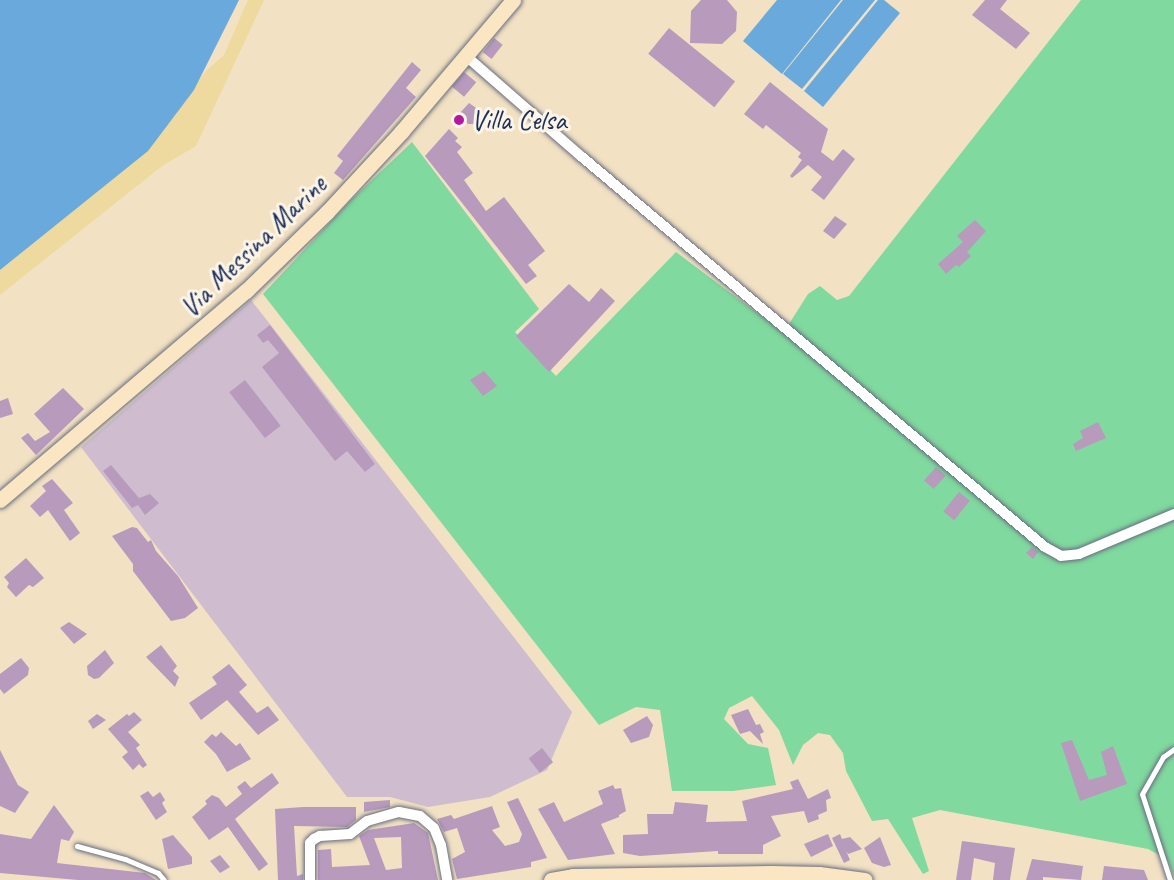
<!DOCTYPE html>
<html>
<head>
<meta charset="utf-8">
<style>
  body { margin:0 }
  #map { position:relative; width:1174px; height:880px; overflow:hidden; background:#f2e1c2; font-family:Caveat,sans-serif }
  div>[style] { position:absolute }
  .industrial>* { inset:0; background:#cfbdcf }
  .green>* { inset:0; background:#80d99e }
  .sand>* { inset:0; background:#eeda9e }
  .water>* { inset:0; background:#69a9dc }
  .building>* { inset:0; background:#b89abd; transform-origin:0 0 }
  .roads { filter:drop-shadow(0 0 2px #666d81) drop-shadow(0 0 2px #666d81) }
  .service>* { height:5px; margin:-2.5px; padding:0 2.5px; transform-origin:2.5px; border-radius:2.5px; background:#fff }
  .minor>* { height:10px; margin:-5px; padding:0 5px; transform-origin:5px; border-radius:5px; background:#fff }
  .secondary>* { height:15px; margin:-7.5px; padding:0 7.5px; transform-origin:7.5px; border-radius:7.5px; background:#fbe6c4 }
  .dots>* { width:16px; height:16px; translate:-50% -50%; box-sizing:border-box; border:3px solid #fcf5e5; border-radius:50% }
  span { translate:-50% -50%; white-space:nowrap; text-align:center; line-height:1.15; -webkit-text-stroke:6px #fcf5e5; paint-order:stroke }
  .poi-label { font-size:28px; color:#1b2f5e }
  .left { translate:0 -50%; text-align:left }
  .street-label { font-size:28px; color:#1b2f5e }
</style>
</head>
<body>
<div id="map">
  <div class="industrial">
    <div style="clip-path:polygon(251px 300px,572px 712px,547px 770px,490px 797px,428px 807px,390px 797px,347px 797px,81px 447px)"></div>
  </div>
  <div class="green">
    <div style="clip-path:polygon(1081px 0,1174px 0,1174px 876px,1167px 859px,1148px 849px,940px 810px,912px 818px,929px 871px,923px 874px,888px 819px,872px 821px,846px 771px,843px 753px,830px 735px,818px 733px,803px 745px,793px 765px,779px 730px,752px 696px,729px 708px,724px 719px,748px 744px,768px 748px,776px 785px,733px 791px,672px 791px,660px 710px,636px 707px,599px 725px,263px 294px,351px 200px,412px 142px,539px 309px,515px 332px,556px 376px,676px 252px,780px 330px,789px 324px,808px 294px,820px 286px,837px 300px,849px 296px)"></div>
  </div>
  <div class="sand">
    <div style="clip-path:polygon(248px 0,264px 0,196px 146px,162px 166px,0 295px,0 270px,147px 151px,205px 72px,224px 55px)"></div>
  </div>
  <div class="water">
    <div style="clip-path:polygon(0 0,239px 0,194px 90px,148px 151px,0 270px)"></div>
    <div style="clip-path:polygon(777px 0,841px 0,782px 74px,743px 41px)"></div>
    <div style="clip-path:polygon(843px 0,875px 0,802px 89px,783px 74px)"></div>
    <div style="clip-path:polygon(878px 0,884px 0,900px 13px,823px 107px,804px 91px)"></div>
  </div>
  <div class="building">
    <div style="clip-path:polygon(701px 0,727px 0,737px 12px,736px 31px,722px 44px,690px 43px,691px 11px)"></div>
    <div style="clip-path:polygon(985px 0,1007px 0,1000px 9px,1030px 33px,1016px 49px,972px 15px)"></div>
    <div style="left:669px;top:28px;width:85px;height:33px;rotate:39deg"></div>
    <div style="left:494px;top:38px;width:11px;height:18px;rotate:38deg"></div>
    <div style="clip-path:polygon(412px 62px,421px 70px,406px 88px,416px 97px,343px 180px,334px 173px,343px 161px,337px 156px)"></div>
    <div style="left:464px;top:72px;width:16px;height:19px;rotate:40deg"></div>
    <div style="clip-path:polygon(770px 82px,828px 129px,821px 152px,833px 161px,843px 149px,855px 159px,824px 200px,811px 190px,822px 177px,808px 165px,792px 178px,790px 176px,802px 160px,798px 157px,801px 153px,766px 125px,763px 129px,744px 114px)"></div>
    <div style="clip-path:polygon(469px 103px,479px 110px,476px 116px,480px 120px,475px 124px,468px 124px,459px 114px)"></div>
    <div style="clip-path:polygon(449px 129px,458px 138px,455px 141px,462px 147px,457px 152px,473px 173px,464px 180px,486px 211px,504px 197px,545px 251px,528px 265px,537px 276px,526px 284px,425px 156px)"></div>
    <div style="clip-path:polygon(835px 216px,847px 224px,834px 239px,823px 231px)"></div>
    <div style="clip-path:polygon(975px 220px,986px 231px,967px 252px,971px 256px,959px 267px,956px 265px,946px 274px,938px 264px,963px 242px,957px 236px)"></div>
    <div style="clip-path:polygon(569px 284px,589px 302px,601px 288px,615px 301px,549px 372px,516px 336px)"></div>
    <div style="clip-path:polygon(270px 325px,375px 464px,365px 472px,347px 451px,335px 461px,262px 367px,279px 353px,268px 340px,263px 343px,257px 335px)"></div>
    <div style="clip-path:polygon(484px 371px,497px 386px,483px 396px,470px 380px)"></div>
    <div style="left:245px;top:380px;width:58px;height:20px;rotate:52deg"></div>
    <div style="clip-path:polygon(63px 388px,84px 409px,36px 455px,21px 438px,28px 433px,35px 441px,50px 432px,34px 414px)"></div>
    <div style="clip-path:polygon(8px 398px,13px 414px,0 418px,0 401px)"></div>
    <div style="clip-path:polygon(1098px 422px,1106px 438px,1076px 451px,1073px 444px,1083px 438px,1080px 431px)"></div>
    <div style="clip-path:polygon(111px 465px,139px 498px,150px 494px,159px 503px,145px 515px,138px 505px,132px 508px,103px 471px)"></div>
    <div style="left:936px;top:467px;width:13px;height:18px;rotate:42deg"></div>
    <div style="clip-path:polygon(52px 479px,73px 503px,64px 510px,80px 533px,70px 541px,48px 510px,40px 517px,30px 506px,46px 491px,42px 486px)"></div>
    <div style="left:959px;top:492px;width:14px;height:25px;rotate:39deg"></div>
    <div style="clip-path:polygon(132px 527px,137px 528px,148px 542px,151px 540px,156px 551px,178px 576px,198px 608px,185px 618px,171px 621px,133px 571px,133px 564px,112px 536px)"></div>
    <div style="clip-path:polygon(1032px 547px,1038px 552px,1033px 559px,1026px 553px)"></div>
    <div style="clip-path:polygon(26px 558px,44px 578px,33px 587px,29px 585px,16px 597px,7px 587px,9px 583px,4px 577px)"></div>
    <div style="clip-path:polygon(69px 622px,87px 634px,74px 644px,60px 628px)"></div>
    <div style="clip-path:polygon(161px 645px,177px 666px,173px 671px,179px 677px,175px 687px,146px 657px)"></div>
    <div style="clip-path:polygon(105px 650px,114px 663px,99px 678px,94px 679px,88px 675px,87px 666px)"></div>
    <div style="clip-path:polygon(21px 658px,29px 668px,28px 675px,4px 694px,0 689px,0 674px)"></div>
    <div style="clip-path:polygon(229px 664px,247px 685px,239px 692px,257px 713px,268px 706px,279px 720px,258px 735px,227px 700px,201px 720px,189px 703px,217px 684px,212px 677px)"></div>
    <div style="clip-path:polygon(748px 709px,756px 725px,760px 724px,764px 732px,760px 734px,763px 744px,750px 731px,740px 734px,731px 715px)"></div>
    <div style="clip-path:polygon(134px 712px,142px 720px,128px 732px,140px 745px,136px 748px,147px 765px,143px 768px,139px 764px,133px 770px,122px 757px,128px 752px,108px 729px,127px 714px,129px 716px)"></div>
    <div style="clip-path:polygon(97px 714px,106px 720px,93px 729px,88px 721px)"></div>
    <div style="clip-path:polygon(647px 716px,653px 725px,649px 737px,631px 743px,623px 730px)"></div>
    <div style="clip-path:polygon(221px 732px,236px 746px,240px 743px,251px 759px,227px 772px,216px 754px,204px 742px,212px 734px,216px 737px)"></div>
    <div style="clip-path:polygon(1072px 740px,1089px 780px,1107px 775px,1101px 752px,1113px 746px,1127px 784px,1080px 801px,1061px 743px)"></div>
    <div style="left:542px;top:748px;width:18px;height:17px;rotate:52deg"></div>
    <div style="clip-path:polygon(0 750px,18px 785px,29px 792px,15px 813px,0 806px)"></div>
    <div style="clip-path:polygon(272px 773px,279px 783px,235px 819px,268px 864px,259px 871px,228px 827px,209px 840px,192px 817px,207px 804px,205px 801px,212px 795px,219px 798px,226px 807px,242px 794px,237px 787px,245px 781px,251px 788px)"></div>
    <div style="clip-path:polygon(798px 779px,808px 799px,828px 789px,831px 798px,826px 800px,827px 811px,818px 815px,819px 819px,808px 823px,804px 811px,771px 816px,781px 836px,763px 845px,763px 854px,718px 854px,718px 851px,640px 856px,623px 853px,623px 835px,648px 834px,647px 814px,673px 814px,675px 802px,708px 805px,706px 822px,747px 821px,742px 801px,793px 789px,790px 782px)"></div>
    <div style="clip-path:polygon(613px 785px,615px 789px,621px 788px,626px 811px,619px 815px,619px 817px,601px 824px,615px 854px,568px 860px,538px 809px,554px 802px,564px 822px,603px 804px,598px 791px)"></div>
    <div style="clip-path:polygon(148px 791px,153px 797px,160px 792px,165px 800px,162px 803px,167px 812px,156px 820px,140px 796px)"></div>
    <div style="clip-path:polygon(518px 798px,547px 858px,531px 862px,531px 867px,457px 879px,452px 859px,465px 852px,457px 828px,444px 832px,437px 819px,451px 815px,454px 819px,492px 806px,500px 827px,492px 830px,505px 846px,519px 842px,522px 834px,507px 802px)"></div>
    <div style="clip-path:polygon(390px 800px,390px 807px,364px 812px,364px 802px)"></div>
    <div style="clip-path:polygon(54px 805px,74px 832px,69px 841px,61px 839px,57px 863px,145px 873px,156px 880px,78px 880px,0 873px,0 834px,31px 839px)"></div>
    <div style="clip-path:polygon(303px 807px,356px 807px,356px 820px,347px 827px,294px 826px,297px 876px,303px 874px,303px 880px,278px 880px,275px 809px)"></div>
    <div style="clip-path:polygon(evenodd,414px 823px,428px 833px,438px 880px,318px 880px,318px 850px,331px 849px,332px 867px,370px 865px,359px 836px,368px 830px,414px 823px,401px 837px,402px 868px,386px 870px,374px 838px,401px 837px)"></div>
    <div style="clip-path:polygon(828px 834px,833px 846px,811px 857px,804px 844px)"></div>
    <div style="clip-path:polygon(840px 834px,842px 839px,850px 837px,862px 849px,848px 854px,846px 851px,850px 860px,844px 863px,832px 838px)"></div>
    <div style="clip-path:polygon(173px 835px,192px 857px,192px 864px,168px 869px,162px 839px)"></div>
    <div style="clip-path:polygon(880px 837px,891px 865px,884px 867px,872px 863px,864px 848px)"></div>
    <div style="clip-path:polygon(962px 841px,1015px 848px,1010px 880px,993px 880px,995px 863px,974px 858px,971px 880px,956px 880px)"></div>
    <div style="clip-path:polygon(220px 855px,230px 867px,220px 873px,210px 861px)"></div>
    <div style="clip-path:polygon(1032px 859px,1083px 866px,1081px 880px,1043px 877px,1043px 880px,1026px 880px)"></div>
    <div style="clip-path:polygon(1104px 866px,1144px 870px,1148px 880px,1102px 880px)"></div>
  </div>
  <div class="roads">
    <div class="service">
      <div style="left:77px;top:846px;width:50px;rotate:15.2deg"></div>
      <div style="left:125px;top:859px;width:36px;rotate:23deg"></div>
      <div style="left:158px;top:873px;width:9px;rotate:49deg"></div>
      <div style="left:1170px;top:880px;width:90px;rotate:-108deg"></div>
      <div style="left:1142px;top:794px;width:43px;rotate:-60.4deg"></div>
      <div style="left:1163px;top:757px;width:14px;rotate:-36deg"></div>
    </div>
    <div class="minor">
      <div style="left:465px;top:55px;width:155px;rotate:41.1deg"></div>
      <div style="left:582px;top:157px;width:605px;rotate:40.11deg"></div>
      <div style="left:1045px;top:547px;width:18px;rotate:29deg"></div>
      <div style="left:1061px;top:556px;width:18px;rotate:-6deg"></div>
      <div style="left:1079px;top:554px;width:103px;rotate:-22.8deg"></div>
      <div style="left:310px;top:880px;width:37px;rotate:-90deg"></div>
      <div style="left:310px;top:843px;width:6px;rotate:-45deg"></div>
      <div style="left:314px;top:839px;width:7px;rotate:-27deg"></div>
      <div style="left:320px;top:836px;width:30px;rotate:-4deg"></div>
      <div style="left:350px;top:834px;width:21px;rotate:-37deg"></div>
      <div style="left:367px;top:821px;width:33px;rotate:-16deg"></div>
      <div style="left:399px;top:812px;width:21px;rotate:11deg"></div>
      <div style="left:420px;top:816px;width:18px;rotate:41deg"></div>
      <div style="left:434px;top:828px;width:18px;rotate:68deg"></div>
      <div style="left:441px;top:845px;width:36px;rotate:80deg"></div>
    </div>
    <div class="secondary">
      <div style="left:0;top:500px;width:323px;rotate:-40.4deg"></div>
      <div style="left:246px;top:291px;width:113px;rotate:-44.3deg"></div>
      <div style="left:327px;top:212px;width:110px;rotate:-47.2deg"></div>
      <div style="left:402px;top:131px;width:172px;rotate:-49.7deg"></div>
      <div style="left:551px;top:880px;width:22px;rotate:-10deg"></div>
      <div style="left:573px;top:876px;width:198px;rotate:-0.9deg"></div>
      <div style="left:771px;top:873px;width:48px;rotate:1.2deg"></div>
      <div style="left:819px;top:874px;width:46px;rotate:7.4deg"></div>
    </div>
  </div>
  <div class="dots">
    <div style="left:459px;top:120px;background:#b5179e"></div>
  </div>
  <div class="poi-label">
    <span class="left" style="left:471px;top:120px">Villa Celsa</span>
  </div>
  <div class="street-label">
    <span style="left:253px;top:246px;rotate:-44deg">Via Messina Marine</span>
  </div>
</div>
</body>
</html>
